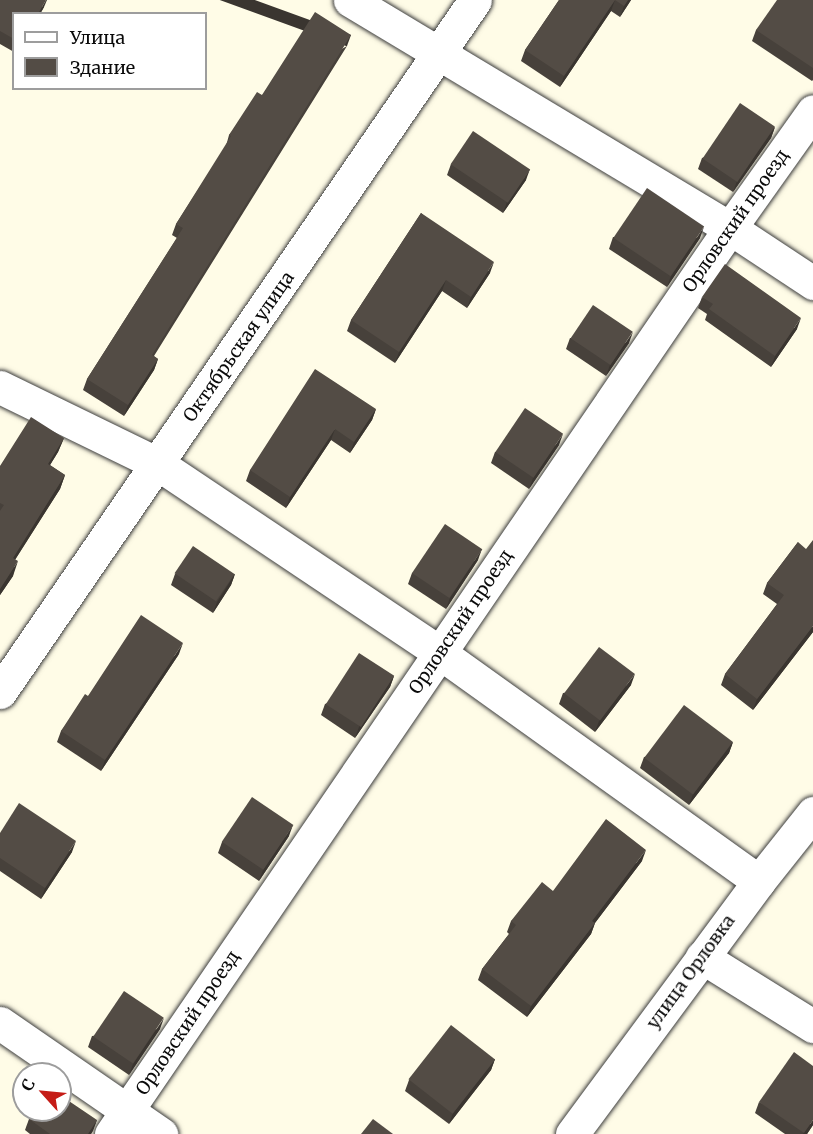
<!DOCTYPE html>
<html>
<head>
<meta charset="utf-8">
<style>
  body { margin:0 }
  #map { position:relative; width:813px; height:1134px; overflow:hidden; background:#fffce7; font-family:Merriweather,serif }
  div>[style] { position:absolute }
  .roads { filter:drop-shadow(0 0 2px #3d3d3d) drop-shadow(0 0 2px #3d3d3d) }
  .minor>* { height:33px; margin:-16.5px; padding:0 16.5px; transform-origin:16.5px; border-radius:16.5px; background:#fff }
  .wall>* { inset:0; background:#47413b }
  .shaded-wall>* { inset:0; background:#3a3530; transform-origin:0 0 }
  .building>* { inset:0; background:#534c45; transform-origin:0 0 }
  span { translate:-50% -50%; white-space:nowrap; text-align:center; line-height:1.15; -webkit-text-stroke:6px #fff; paint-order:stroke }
  .street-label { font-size:18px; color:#0a0a0a }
  .legend { position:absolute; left:12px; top:12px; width:195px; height:78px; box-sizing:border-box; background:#fff; border:2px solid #9d9d9d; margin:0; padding:8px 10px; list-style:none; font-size:18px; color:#0a0a0a }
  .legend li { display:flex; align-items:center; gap:12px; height:30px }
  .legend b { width:30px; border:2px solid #9d9d9d }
  .north { position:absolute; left:12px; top:1062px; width:60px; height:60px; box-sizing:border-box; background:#fff; border:2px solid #9d9d9d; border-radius:50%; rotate:297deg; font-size:16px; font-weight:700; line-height:24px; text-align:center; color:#0a0a0a }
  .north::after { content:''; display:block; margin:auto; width:21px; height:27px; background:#c51c17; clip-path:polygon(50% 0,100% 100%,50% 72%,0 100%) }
</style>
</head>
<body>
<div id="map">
  <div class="roads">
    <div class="minor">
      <div style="left:350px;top:0;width:443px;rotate:31deg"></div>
      <div style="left:730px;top:228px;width:100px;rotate:33.5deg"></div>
      <div style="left:0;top:387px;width:176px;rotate:26deg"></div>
      <div style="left:158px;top:464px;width:339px;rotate:33.8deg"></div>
      <div style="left:440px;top:653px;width:392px;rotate:35.6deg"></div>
      <div style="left:0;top:692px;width:839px;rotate:-55.53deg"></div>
      <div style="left:702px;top:957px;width:131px;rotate:31.9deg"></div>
      <div style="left:0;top:1023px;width:196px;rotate:34.6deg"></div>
      <div style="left:111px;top:1134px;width:1097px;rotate:-55.66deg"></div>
      <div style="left:730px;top:228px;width:143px;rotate:-54.6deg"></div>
      <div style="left:572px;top:1134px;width:315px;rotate:-53.5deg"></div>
      <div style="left:759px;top:881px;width:87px;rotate:-51.5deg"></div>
    </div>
  </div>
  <div class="wall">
    <div style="clip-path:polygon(0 0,44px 7px,40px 14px,14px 14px,14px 52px,0 44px)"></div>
    <div style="clip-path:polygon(559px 0,631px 0,620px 17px,611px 11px,560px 87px,521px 61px,525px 50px)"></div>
    <div style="clip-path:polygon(813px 0,813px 80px,812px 81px,752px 41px,756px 30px)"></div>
    <div style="clip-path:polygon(347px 46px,154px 356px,158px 359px,154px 370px,124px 416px,83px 390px,87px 379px,177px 238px,172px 235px,176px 224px,226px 146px,229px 135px,262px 95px)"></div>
    <div style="clip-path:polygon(775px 127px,771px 138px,733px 192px,698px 169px,702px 158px)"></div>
    <div style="clip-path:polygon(451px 164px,526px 180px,503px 213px,447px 175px)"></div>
    <div style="clip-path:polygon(421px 213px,490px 273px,467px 308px,442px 291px,395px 363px,347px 331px,351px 320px)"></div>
    <div style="clip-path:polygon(613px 237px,700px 238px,667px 287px,609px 249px)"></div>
    <div style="clip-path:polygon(702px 297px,797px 329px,771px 367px,705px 320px,707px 314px,698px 308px)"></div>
    <div style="clip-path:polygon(570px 338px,629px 343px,606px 376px,566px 349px)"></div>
    <div style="clip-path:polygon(376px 409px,372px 420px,350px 453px,331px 440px,286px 508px,246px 481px,250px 470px)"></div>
    <div style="clip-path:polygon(64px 438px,58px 452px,50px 465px,65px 475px,60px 489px,15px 560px,13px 576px,0 595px,0 466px)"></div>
    <div style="clip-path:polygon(559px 445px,529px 489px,491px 463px,495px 452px)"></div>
    <div style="clip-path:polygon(798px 542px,813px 632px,753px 710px,721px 685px,725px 674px,777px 604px,763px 594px,767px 583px)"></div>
    <div style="clip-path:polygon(478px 560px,446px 609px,408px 584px,412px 573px)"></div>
    <div style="clip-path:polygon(175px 574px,235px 574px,231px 585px,213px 613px,171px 585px)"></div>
    <div style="clip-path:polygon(179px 654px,101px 771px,57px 742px,61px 731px,88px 696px)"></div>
    <div style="clip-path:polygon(394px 676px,390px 687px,355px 738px,321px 715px,325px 704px)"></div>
    <div style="clip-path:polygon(631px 685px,595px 732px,559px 704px,563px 693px)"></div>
    <div style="clip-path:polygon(733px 742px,729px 753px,689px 805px,640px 768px,644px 757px)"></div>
    <div style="clip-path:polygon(0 833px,72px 852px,41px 899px,0 871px)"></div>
    <div style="clip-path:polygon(289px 836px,259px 881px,218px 853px,222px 842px)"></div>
    <div style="clip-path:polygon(642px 861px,595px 923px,591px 934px,527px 1017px,478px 980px,482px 969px,509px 934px,507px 932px,511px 921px,553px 891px)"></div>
    <div style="clip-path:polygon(160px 1029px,129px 1075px,88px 1047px,92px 1036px)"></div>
    <div style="clip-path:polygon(495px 1059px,491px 1070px,449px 1124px,405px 1091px,409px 1080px)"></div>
    <div style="clip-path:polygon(759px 1102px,813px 1125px,807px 1134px,785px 1134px,755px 1113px)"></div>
    <div style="clip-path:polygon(29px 1119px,97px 1120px,91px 1134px,30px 1134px,25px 1130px)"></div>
  </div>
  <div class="shaded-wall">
    <div style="clip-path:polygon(46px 0,47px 0,44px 7px,40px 14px,38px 14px)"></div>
    <div style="clip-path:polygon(615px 0,611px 11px,560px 87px,564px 76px)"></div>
    <div style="clip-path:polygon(628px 0,631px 0,620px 17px,624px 6px)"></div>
    <div style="left:351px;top:35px;width:12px;height:377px;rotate:110deg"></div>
    <div style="clip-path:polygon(775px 127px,771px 138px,733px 192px,737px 181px)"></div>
    <div style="clip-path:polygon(530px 169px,526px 180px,503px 213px,507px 202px)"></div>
    <div style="clip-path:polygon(704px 227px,700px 238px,667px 287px,671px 276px)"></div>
    <div style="clip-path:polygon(494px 262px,490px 273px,467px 308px,471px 297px)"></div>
    <div style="clip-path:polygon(446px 280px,442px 291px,395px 363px,399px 352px)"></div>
    <div style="clip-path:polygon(801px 318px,797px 329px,771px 367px,775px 356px)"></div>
    <div style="clip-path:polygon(633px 332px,629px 343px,606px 376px,610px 365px)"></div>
    <div style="clip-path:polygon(158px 359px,154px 370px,124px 416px,128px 405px)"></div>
    <div style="clip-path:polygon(376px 409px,372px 420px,350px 453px,354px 442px)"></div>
    <div style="clip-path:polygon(335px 429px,331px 440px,286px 508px,290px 497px)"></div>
    <div style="clip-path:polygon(563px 434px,559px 445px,529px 489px,533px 478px)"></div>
    <div style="clip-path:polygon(64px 438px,58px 452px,42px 478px,48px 464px)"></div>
    <div style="clip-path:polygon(65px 475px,60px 489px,7px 572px,13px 558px)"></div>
    <div style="clip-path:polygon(482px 549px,478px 560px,446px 609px,450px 598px)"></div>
    <div style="clip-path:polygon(18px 561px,13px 576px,0 595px,0 589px)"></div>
    <div style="clip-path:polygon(235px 574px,231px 585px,213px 613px,217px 602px)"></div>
    <div style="clip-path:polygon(813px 626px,813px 632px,753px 710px,757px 699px)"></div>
    <div style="clip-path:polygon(183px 643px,179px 654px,101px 771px,105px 760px)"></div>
    <div style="clip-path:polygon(635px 674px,631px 685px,595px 732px,599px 721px)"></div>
    <div style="clip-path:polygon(394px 676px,390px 687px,355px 738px,359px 727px)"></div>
    <div style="clip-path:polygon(733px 742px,729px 753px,689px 805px,693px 794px)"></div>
    <div style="clip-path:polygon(293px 825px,289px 836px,259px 881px,263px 870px)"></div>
    <div style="clip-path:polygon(76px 841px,72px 852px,41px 899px,45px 888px)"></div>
    <div style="clip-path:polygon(646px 850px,642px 861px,588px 932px,592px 921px)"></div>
    <div style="clip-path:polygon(595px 923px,591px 934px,527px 1017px,531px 1006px)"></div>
    <div style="clip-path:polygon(164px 1018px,160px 1029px,129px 1075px,133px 1064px)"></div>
    <div style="clip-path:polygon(495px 1059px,491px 1070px,449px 1124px,453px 1113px)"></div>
    <div style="clip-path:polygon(97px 1120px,93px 1131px,91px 1134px,88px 1134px)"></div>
    <div style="clip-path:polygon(813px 1120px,813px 1125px,807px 1134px,803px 1134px)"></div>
  </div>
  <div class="building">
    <div style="clip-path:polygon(0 0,46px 0,38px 14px,14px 14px,14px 39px,0 31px)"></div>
    <div style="clip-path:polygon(559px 0,628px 0,624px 6px,615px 0,564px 76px,525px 50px)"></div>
    <div style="clip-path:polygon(777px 0,813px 0,813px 68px,756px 30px)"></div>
    <div style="clip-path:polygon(315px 12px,351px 35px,152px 355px,158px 359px,128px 405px,87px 379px,183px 228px,176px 224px,231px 136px,229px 135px,257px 92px,262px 95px)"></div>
    <div style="left:740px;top:103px;width:42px;height:67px;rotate:34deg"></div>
    <div style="left:473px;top:131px;width:69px;height:40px;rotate:34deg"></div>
    <div style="left:647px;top:188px;width:69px;height:60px;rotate:34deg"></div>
    <div style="clip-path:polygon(421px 213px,494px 262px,471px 297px,446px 280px,399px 352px,351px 320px)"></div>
    <div style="clip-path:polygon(725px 264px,801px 318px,775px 356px,709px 309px,713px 304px,702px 297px)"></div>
    <div style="left:593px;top:305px;width:48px;height:40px;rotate:34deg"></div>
    <div style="clip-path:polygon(315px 369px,376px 409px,354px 442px,335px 429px,290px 497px,250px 470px)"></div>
    <div style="left:525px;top:408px;width:46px;height:53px;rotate:34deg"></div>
    <div style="clip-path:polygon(31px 417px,64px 438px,48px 464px,65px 475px,13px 558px,18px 561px,0 589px,0 511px,4px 505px,0 503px,0 466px)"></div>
    <div style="left:445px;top:524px;width:45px;height:59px;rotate:34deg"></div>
    <div style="clip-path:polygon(813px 540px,813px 626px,757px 699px,725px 674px,784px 595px,767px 583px,798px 542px,806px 549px)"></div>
    <div style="left:193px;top:546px;width:50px;height:33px;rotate:34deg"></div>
    <div style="clip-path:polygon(141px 615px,183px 643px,105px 760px,61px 731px,85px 694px,88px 696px)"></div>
    <div style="left:599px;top:647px;width:45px;height:58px;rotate:37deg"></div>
    <div style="left:359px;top:653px;width:42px;height:61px;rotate:33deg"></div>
    <div style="left:684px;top:705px;width:61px;height:66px;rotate:37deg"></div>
    <div style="left:252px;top:797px;width:50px;height:54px;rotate:34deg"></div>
    <div style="clip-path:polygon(19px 803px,76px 841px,45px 888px,0 858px,0 833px)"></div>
    <div style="clip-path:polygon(606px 819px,646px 850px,592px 921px,595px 923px,531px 1006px,482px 969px,516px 925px,511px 921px,542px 882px,553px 891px)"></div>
    <div style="left:124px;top:991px;width:48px;height:55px;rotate:34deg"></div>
    <div style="left:451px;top:1025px;width:56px;height:69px;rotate:38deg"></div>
    <div style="clip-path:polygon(794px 1052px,813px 1066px,813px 1120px,804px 1133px,759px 1102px)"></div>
    <div style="clip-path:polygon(60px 1095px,97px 1120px,88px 1134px,50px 1134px,29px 1119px,35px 1110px,60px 1110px)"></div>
    <div style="clip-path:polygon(373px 1119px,393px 1134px,361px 1134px)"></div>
  </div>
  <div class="street-label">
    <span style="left:736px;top:221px;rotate:-55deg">Орловский проезд</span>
    <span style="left:239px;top:347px;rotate:-55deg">Октябрьская улица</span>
    <span style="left:461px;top:622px;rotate:-56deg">Орловский проезд</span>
    <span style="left:691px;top:972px;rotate:-54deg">улица Орловка</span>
    <span style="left:188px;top:1023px;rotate:-56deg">Орловский проезд</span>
  </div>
  <ul class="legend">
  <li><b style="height:8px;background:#fff"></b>Улица</li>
  <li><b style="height:16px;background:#534c45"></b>Здание</li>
  </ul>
  <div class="north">С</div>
</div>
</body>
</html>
